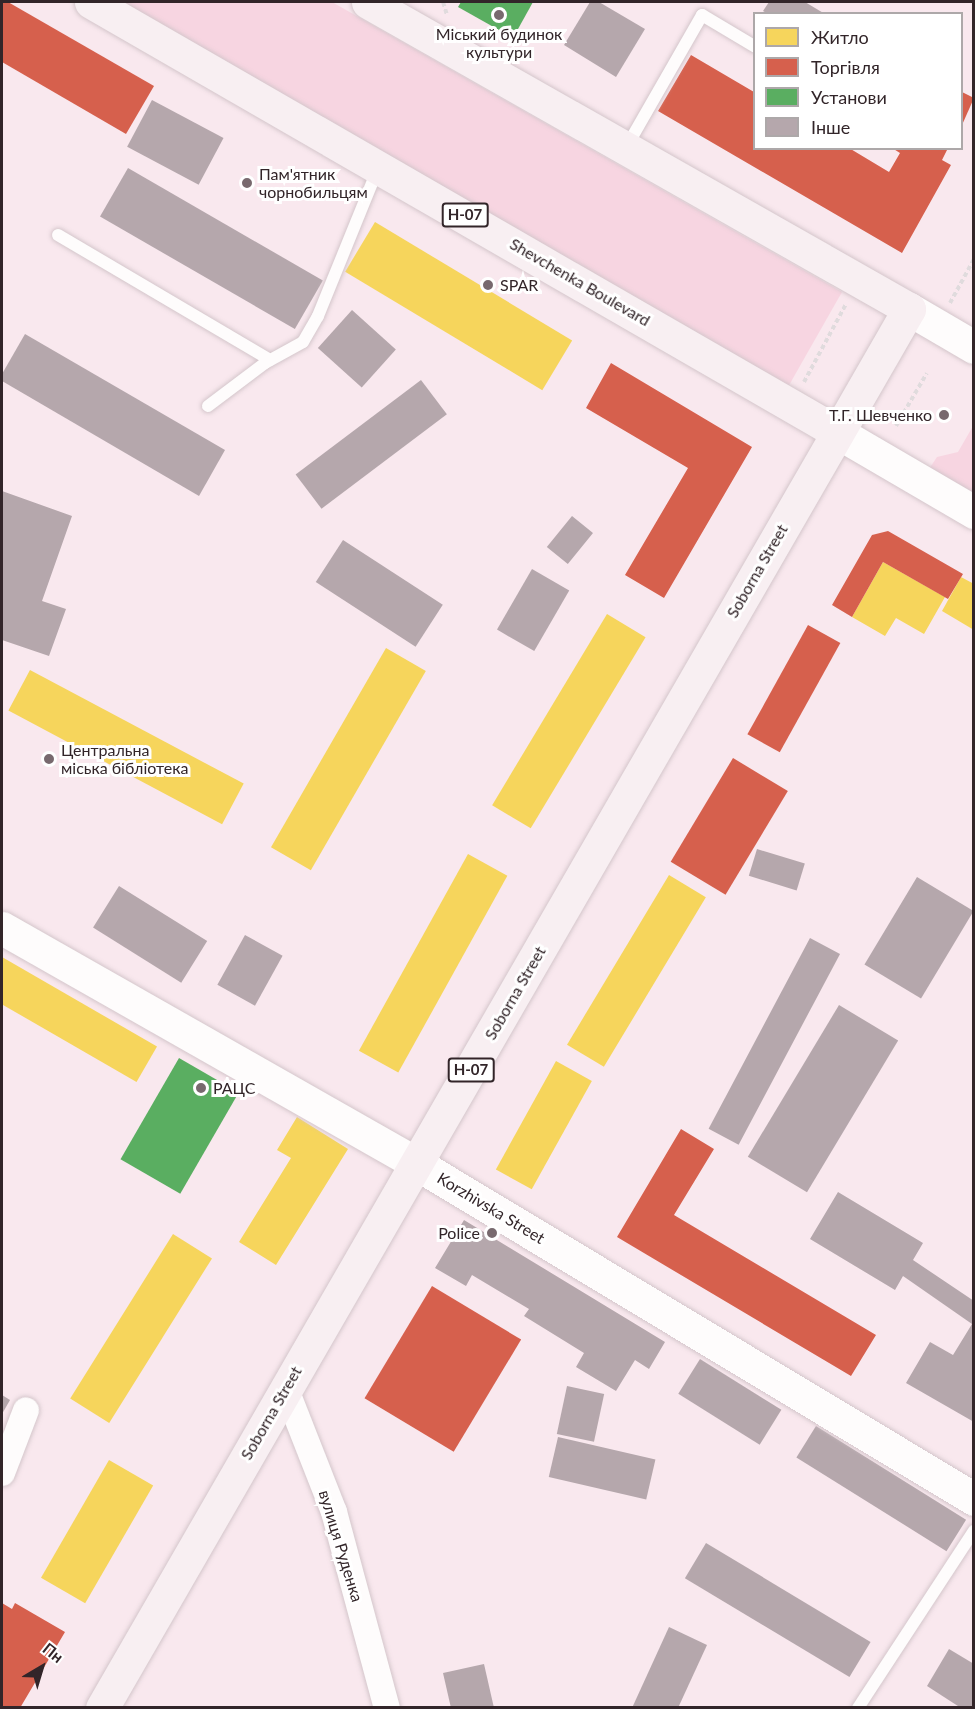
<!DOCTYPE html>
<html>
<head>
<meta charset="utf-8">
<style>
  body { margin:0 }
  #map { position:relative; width:975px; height:1709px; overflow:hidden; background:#f9e8ee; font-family:Lato,sans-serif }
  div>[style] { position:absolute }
  .green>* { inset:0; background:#f7d5e1 }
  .homes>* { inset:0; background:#f6d55c; transform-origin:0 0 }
  .shops>* { inset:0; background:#d6604d; transform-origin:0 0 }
  .public>* { inset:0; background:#5aae61; transform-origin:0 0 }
  .building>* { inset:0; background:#b5a7ac; transform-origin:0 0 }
  .path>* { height:4px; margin-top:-2px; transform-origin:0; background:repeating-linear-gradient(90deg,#e0dbdd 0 4.5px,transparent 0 7.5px) }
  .roads { filter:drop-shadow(0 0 2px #d4c6cb) drop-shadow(0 0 2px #d4c6cb) }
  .lane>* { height:12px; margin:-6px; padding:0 6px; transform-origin:6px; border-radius:6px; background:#fefcfc }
  .street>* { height:26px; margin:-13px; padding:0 13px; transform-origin:13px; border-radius:13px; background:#fefcfc }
  .secondary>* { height:33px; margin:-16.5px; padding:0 16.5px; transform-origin:16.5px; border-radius:16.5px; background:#fefcfc }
  .primary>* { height:33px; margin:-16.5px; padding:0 16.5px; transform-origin:16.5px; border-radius:16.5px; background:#f8eff2 }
  .dots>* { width:16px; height:16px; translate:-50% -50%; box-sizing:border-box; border:3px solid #fff; border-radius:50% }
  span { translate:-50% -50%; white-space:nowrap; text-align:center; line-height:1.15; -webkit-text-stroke:6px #fff; paint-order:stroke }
  .shield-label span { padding:2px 4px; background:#fff; border:2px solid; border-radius:4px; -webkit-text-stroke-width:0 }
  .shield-label { font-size:15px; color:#322529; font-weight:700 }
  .poi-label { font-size:16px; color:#322529 }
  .left { translate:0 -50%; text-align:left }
  .right { translate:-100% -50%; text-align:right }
  .street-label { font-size:16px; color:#322529 }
  .frame { position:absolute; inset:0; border:3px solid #322529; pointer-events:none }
  .legend { position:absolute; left:753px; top:12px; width:210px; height:138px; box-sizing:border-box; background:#fff; border:2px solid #ada8a9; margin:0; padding:8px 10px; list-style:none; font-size:18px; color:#322529 }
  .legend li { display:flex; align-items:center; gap:12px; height:30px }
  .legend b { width:30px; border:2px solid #ada8a9 }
  .north { position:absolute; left:12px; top:1637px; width:60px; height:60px; -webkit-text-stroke:4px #fff; paint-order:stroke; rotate:38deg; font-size:16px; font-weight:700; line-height:24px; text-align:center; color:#322529 }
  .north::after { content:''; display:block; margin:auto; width:21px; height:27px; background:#322529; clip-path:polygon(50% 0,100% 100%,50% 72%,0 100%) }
</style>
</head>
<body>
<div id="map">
  <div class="green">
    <div style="clip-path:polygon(107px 2px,332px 2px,842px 292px,788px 387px)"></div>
    <div style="clip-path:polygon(973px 426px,973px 499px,927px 472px,937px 457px,958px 452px)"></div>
  </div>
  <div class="homes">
    <div style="left:375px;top:222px;width:230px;height:58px;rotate:31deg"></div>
    <div style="clip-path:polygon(883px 562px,945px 597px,924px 634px,896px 618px,885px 636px,852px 617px)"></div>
    <div style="clip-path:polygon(961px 577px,974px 584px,974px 630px,942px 611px)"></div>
    <div style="left:607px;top:614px;width:45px;height:223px;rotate:31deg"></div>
    <div style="left:386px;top:648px;width:46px;height:230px;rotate:30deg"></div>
    <div style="left:30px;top:670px;width:242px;height:46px;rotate:28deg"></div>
    <div style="left:468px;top:854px;width:45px;height:225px;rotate:29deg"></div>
    <div style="left:669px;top:875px;width:43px;height:198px;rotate:31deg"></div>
    <div style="left:2px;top:957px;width:179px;height:41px;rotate:30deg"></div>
    <div style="left:556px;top:1061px;width:41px;height:124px;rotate:29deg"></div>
    <div style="clip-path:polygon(297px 1117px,348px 1149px,276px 1265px,239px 1242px,291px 1158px,277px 1150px)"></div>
    <div style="left:173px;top:1234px;width:46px;height:194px;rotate:32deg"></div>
    <div style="left:109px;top:1460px;width:51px;height:136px;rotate:30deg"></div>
  </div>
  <div class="shops">
    <div style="clip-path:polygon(2px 2px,8px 2px,154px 86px,126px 134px,2px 62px)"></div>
    <div style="clip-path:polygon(691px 55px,754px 92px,754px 148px,849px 148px,889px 172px,900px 153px,892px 148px,948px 148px,942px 160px,951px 165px,902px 253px,658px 111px)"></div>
    <div style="clip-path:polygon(962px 92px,974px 98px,962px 125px)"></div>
    <div style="clip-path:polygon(611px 363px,752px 447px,664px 598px,625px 575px,688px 468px,586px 408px)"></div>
    <div style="clip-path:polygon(888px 531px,963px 574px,948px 599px,883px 562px,852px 617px,832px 605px,872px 535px)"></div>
    <div style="left:808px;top:625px;width:37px;height:125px;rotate:29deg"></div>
    <div style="left:733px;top:758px;width:64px;height:121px;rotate:31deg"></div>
    <div style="clip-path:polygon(681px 1129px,714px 1149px,674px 1215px,876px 1335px,851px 1376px,617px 1237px)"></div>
    <div style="left:432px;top:1286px;width:104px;height:131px;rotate:31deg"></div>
    <div style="clip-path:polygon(2px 1603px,12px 1609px,15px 1603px,65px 1632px,20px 1708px,2px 1708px)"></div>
  </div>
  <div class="public">
    <div style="clip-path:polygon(461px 2px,533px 2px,513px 38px,458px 7px)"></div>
    <div style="left:179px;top:1058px;width:69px;height:117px;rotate:30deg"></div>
  </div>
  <div class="building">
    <div style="clip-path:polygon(590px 2px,599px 2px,645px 29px,616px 77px,564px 45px)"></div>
    <div style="clip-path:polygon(769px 2px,805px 2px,825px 14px,768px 14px,763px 11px)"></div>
    <div style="left:152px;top:100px;width:81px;height:53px;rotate:28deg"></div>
    <div style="left:128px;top:168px;width:225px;height:56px;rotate:30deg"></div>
    <div style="left:352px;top:310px;width:59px;height:51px;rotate:42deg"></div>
    <div style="clip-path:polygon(25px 334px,225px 450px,199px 496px,2px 381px,2px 374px)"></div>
    <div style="left:421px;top:380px;width:43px;height:157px;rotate:53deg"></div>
    <div style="clip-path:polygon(2px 491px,72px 516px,42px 601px,66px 609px,49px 656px,2px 640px)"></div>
    <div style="left:572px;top:516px;width:27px;height:40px;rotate:39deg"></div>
    <div style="left:343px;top:540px;width:119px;height:50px;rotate:33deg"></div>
    <div style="left:532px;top:569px;width:43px;height:70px;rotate:30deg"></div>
    <div style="left:757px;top:849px;width:50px;height:28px;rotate:17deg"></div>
    <div style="left:917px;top:877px;width:66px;height:102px;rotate:31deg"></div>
    <div style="left:119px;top:886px;width:104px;height:49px;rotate:32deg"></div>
    <div style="left:245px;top:935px;width:43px;height:57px;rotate:29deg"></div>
    <div style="left:810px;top:938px;width:34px;height:216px;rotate:28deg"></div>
    <div style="left:839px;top:1005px;width:69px;height:177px;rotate:31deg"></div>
    <div style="clip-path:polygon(838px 1192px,923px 1243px,913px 1260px,974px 1301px,974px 1422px,906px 1383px,930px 1342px,953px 1355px,972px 1324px,903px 1276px,895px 1290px,810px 1239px)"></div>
    <div style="clip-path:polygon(464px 1220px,665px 1342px,649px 1369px,635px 1360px,616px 1391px,576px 1367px,584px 1353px,524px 1316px,529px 1309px,472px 1275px,466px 1286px,435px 1268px)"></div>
    <div style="left:700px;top:1359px;width:96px;height:41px;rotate:32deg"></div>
    <div style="left:567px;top:1386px;width:38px;height:49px;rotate:12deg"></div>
    <div style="clip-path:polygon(2px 1395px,10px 1400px,2px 1414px)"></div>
    <div style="left:816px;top:1426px;width:177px;height:37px;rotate:32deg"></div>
    <div style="left:558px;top:1437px;width:100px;height:41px;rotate:13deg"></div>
    <div style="left:706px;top:1543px;width:192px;height:41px;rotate:31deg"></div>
    <div style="clip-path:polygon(669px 1627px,707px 1645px,678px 1708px,632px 1708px)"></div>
    <div style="clip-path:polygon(949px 1649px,974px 1664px,974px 1708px,961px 1708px,927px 1686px)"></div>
    <div style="clip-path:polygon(484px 1664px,494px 1708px,451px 1708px,443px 1673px)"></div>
  </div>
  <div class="path">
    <div style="left:443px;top:2px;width:14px;rotate:73deg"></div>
    <div style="left:950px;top:303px;width:50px;rotate:-61.4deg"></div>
    <div style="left:804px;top:382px;width:89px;rotate:-61.7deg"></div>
    <div style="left:896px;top:426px;width:61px;rotate:-59.7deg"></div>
  </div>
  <div class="roads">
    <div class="lane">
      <div style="left:627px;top:146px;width:151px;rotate:-60.2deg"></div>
      <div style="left:702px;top:15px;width:61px;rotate:30.8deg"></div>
      <div style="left:58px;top:235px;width:246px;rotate:30.5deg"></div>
      <div style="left:208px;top:406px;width:71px;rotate:-37deg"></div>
      <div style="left:265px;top:363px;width:43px;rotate:-28.9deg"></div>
      <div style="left:303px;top:342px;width:30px;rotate:-60deg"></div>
      <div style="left:318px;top:316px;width:160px;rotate:-67.9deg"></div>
      <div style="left:858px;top:1708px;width:212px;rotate:-56.8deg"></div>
    </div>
    <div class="street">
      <div style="left:285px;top:1387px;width:134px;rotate:68.6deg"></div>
      <div style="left:334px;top:1512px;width:203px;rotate:74.9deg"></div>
      <div style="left:2px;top:1473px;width:67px;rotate:-69.1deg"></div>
    </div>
    <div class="secondary">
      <div style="left:909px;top:309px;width:75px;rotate:30.3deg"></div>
      <div style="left:837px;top:432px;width:159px;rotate:30.3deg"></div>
      <div style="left:2px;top:928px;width:477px;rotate:29.6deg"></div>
      <div style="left:417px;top:1164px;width:650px;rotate:31.02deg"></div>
    </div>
    <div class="primary">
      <div style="left:91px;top:2px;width:861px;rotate:29.96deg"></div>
      <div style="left:102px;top:1708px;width:1615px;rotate:-60.02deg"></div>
      <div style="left:909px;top:309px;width:622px;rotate:-150.43deg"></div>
    </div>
  </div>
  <div class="dots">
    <div style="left:499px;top:15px;background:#78696e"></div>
    <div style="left:247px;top:183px;background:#78696e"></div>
    <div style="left:488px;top:285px;background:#78696e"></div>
    <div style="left:944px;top:415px;background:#78696e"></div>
    <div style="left:49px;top:759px;background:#78696e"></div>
    <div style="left:201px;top:1088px;background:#78696e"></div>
    <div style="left:492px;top:1233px;background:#78696e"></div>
  </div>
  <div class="shield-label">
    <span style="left:465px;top:215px">Н-07</span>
    <span style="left:471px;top:1070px">Н-07</span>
  </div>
  <div class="poi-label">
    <span style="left:499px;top:43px">Міський будинок<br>культури</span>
    <span class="left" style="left:259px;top:183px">Пам'ятник<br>чорнобильцям</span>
    <span class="left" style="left:500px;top:285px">SPAR</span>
    <span class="right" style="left:932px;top:415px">Т.Г. Шевченко</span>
    <span class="left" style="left:61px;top:759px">Центральна<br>міська бібліотека</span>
    <span class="left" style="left:213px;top:1088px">РАЦС</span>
    <span class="right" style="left:480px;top:1233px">Police</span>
  </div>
  <div class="street-label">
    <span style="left:580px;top:282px;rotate:30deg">Shevchenka Boulevard</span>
    <span style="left:757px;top:571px;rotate:-60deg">Soborna Street</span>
    <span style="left:515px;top:993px;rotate:-60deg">Soborna Street</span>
    <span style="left:491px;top:1208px;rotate:31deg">Korzhivska Street</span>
    <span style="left:271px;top:1413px;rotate:-60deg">Soborna Street</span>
    <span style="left:341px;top:1546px;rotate:73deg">вулиця Руденка</span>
  </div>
  <div class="frame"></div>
  <ul class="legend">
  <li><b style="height:16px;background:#f6d55c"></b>Житло</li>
  <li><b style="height:16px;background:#d6604d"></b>Торгівля</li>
  <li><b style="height:16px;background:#5aae61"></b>Установи</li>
  <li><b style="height:16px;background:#b5a7ac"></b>Інше</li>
  </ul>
  <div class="north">Пн</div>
</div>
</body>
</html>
